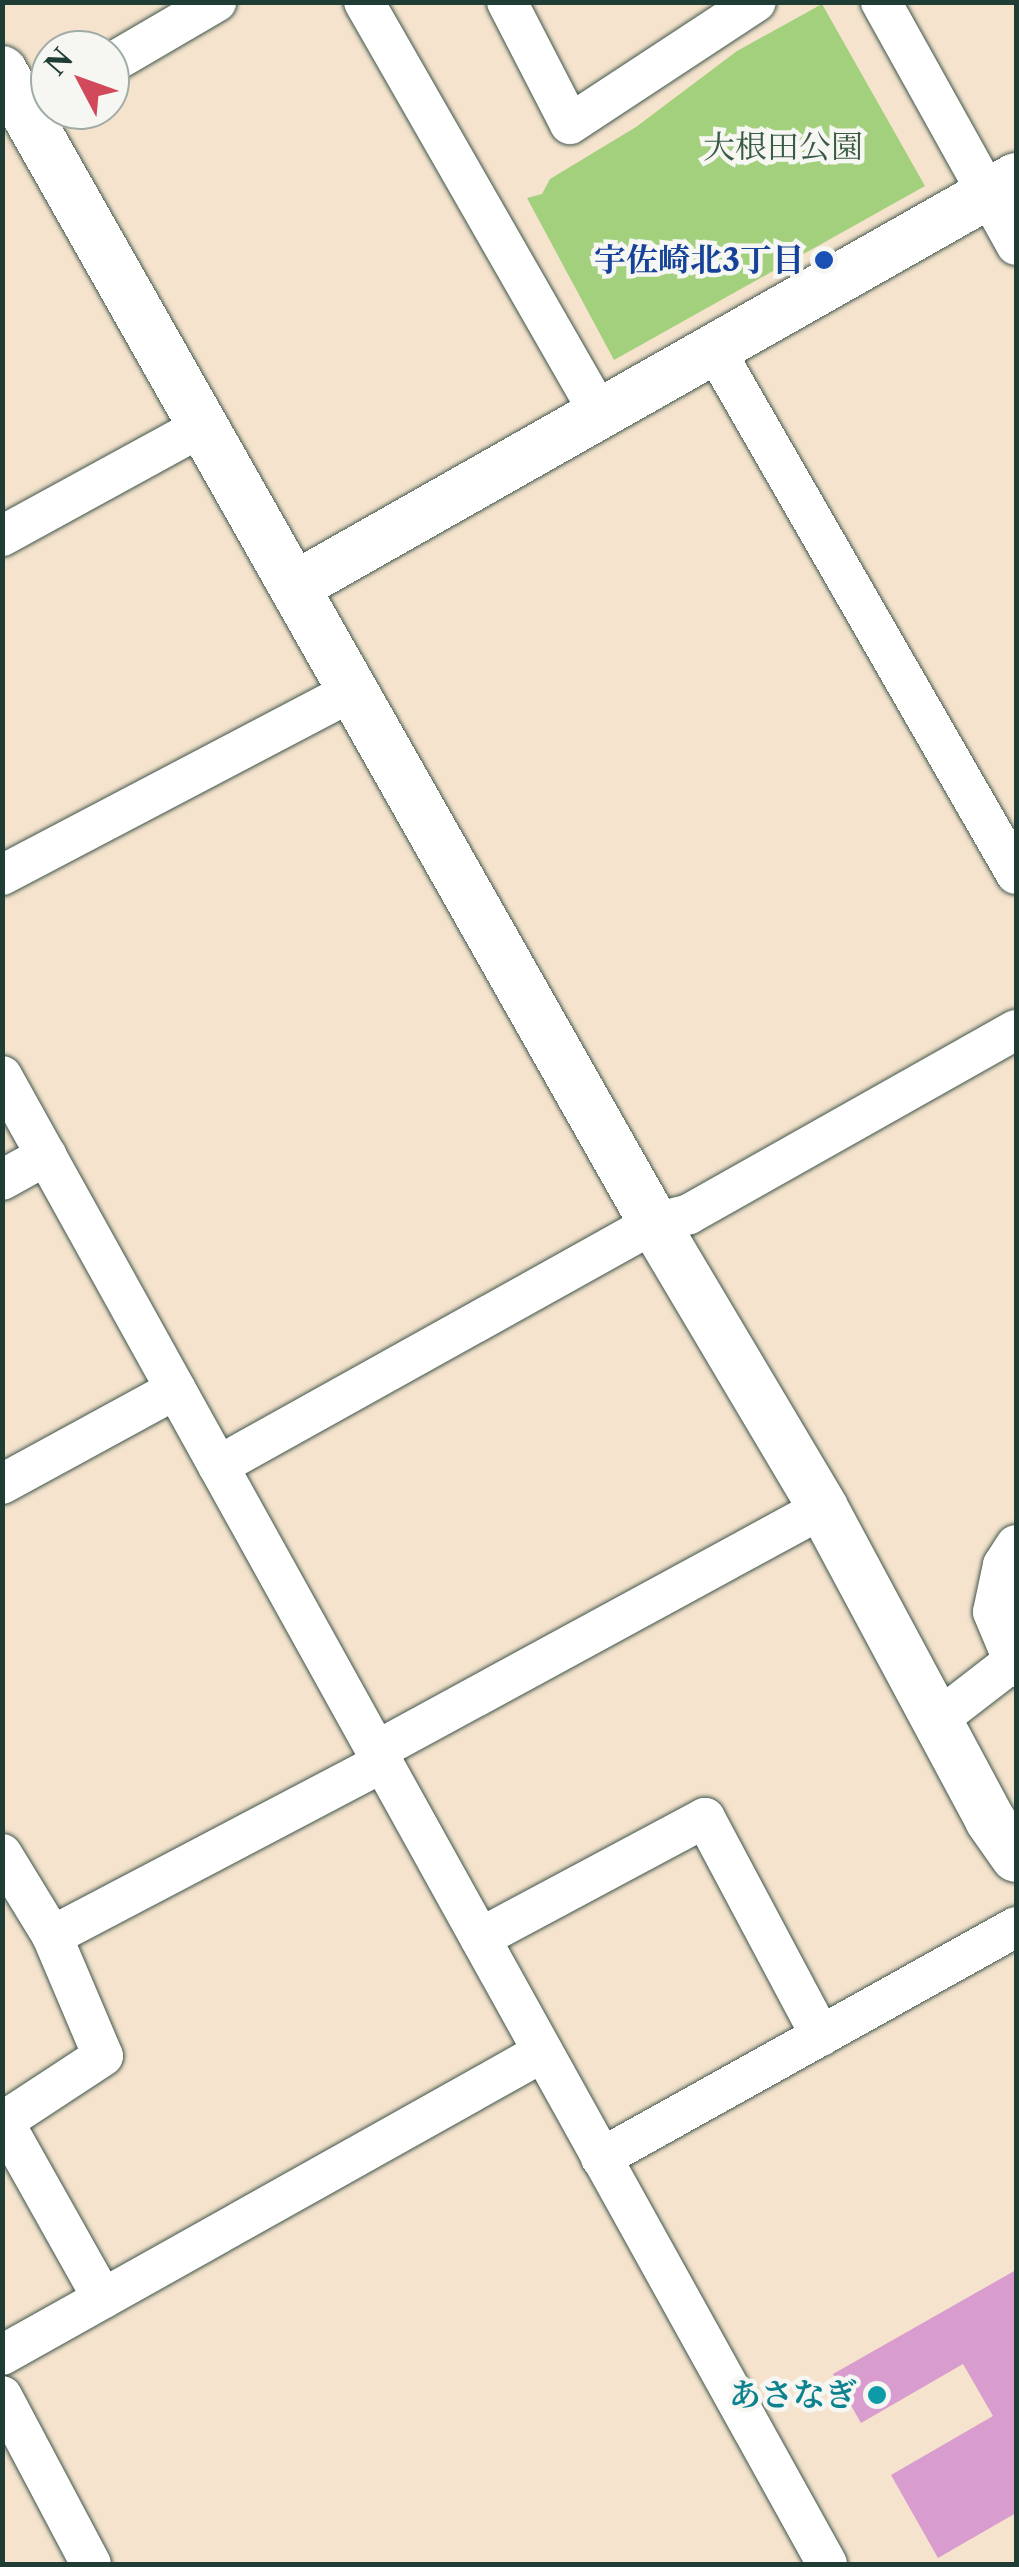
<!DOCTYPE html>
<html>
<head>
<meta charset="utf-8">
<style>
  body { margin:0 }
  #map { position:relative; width:1019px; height:2567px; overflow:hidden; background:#f5e3cd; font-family:"Libre Caslon Text","Noto Serif JP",serif }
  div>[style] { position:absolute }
  .green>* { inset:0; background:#a2d07d }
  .building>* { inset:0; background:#d89ccf }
  .roads { filter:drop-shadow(0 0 2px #3f564b) drop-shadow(0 0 2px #3f564b) }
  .minor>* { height:40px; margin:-20px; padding:0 20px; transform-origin:20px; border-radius:20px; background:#fff }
  .tertiary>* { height:50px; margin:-25px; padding:0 25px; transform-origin:25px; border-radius:25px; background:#fff }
  .dots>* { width:28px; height:28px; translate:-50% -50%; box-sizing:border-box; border:5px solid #f6f6f2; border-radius:50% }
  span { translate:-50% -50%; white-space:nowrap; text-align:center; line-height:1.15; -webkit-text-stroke:9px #f6f6f2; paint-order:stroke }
  .park-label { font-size:32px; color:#395a43 }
  .transit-label { font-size:32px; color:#164399; font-weight:700 }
  .right { translate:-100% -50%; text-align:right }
  .culture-label { font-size:32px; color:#0d838f; font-weight:700 }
  .frame { position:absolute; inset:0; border:5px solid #1f3d34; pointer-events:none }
  .north { position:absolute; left:30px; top:30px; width:100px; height:100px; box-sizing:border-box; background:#f6f6f2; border:2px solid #a0aca6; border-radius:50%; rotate:311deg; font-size:28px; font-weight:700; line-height:40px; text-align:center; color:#1f3d34 }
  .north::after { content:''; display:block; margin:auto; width:35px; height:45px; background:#d1495b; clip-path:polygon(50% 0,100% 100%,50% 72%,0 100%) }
</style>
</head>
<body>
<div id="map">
  <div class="green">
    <div style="clip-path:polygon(822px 4px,925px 186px,614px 360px,527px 198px,542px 194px,550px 179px,636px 127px,737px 51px)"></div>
  </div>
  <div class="building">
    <div style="clip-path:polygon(1016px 2270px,1016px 2513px,938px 2558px,891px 2475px,993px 2416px,963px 2364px,861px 2423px,833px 2374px)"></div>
  </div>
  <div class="roads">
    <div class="minor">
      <div style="left:364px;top:2px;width:477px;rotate:60.2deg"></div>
      <div style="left:507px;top:2px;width:137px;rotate:62.7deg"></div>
      <div style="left:570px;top:124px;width:222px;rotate:-33.3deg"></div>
      <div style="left:881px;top:2px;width:278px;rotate:60.9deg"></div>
      <div style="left:110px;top:64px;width:123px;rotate:-30.3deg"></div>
      <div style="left:716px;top:352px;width:602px;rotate:60.11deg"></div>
      <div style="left:2px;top:536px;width:229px;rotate:-28.7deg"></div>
      <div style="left:2px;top:875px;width:398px;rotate:-27.7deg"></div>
      <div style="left:2px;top:1076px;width:1701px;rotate:60.99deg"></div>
      <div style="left:2px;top:1180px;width:51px;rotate:-29.1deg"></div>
      <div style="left:218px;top:1466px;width:499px;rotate:-29.1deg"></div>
      <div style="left:654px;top:1223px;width:36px;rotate:-14deg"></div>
      <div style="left:689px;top:1214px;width:375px;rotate:-29.4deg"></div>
      <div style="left:2px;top:1484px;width:198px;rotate:-28.6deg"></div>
      <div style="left:1016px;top:1545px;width:24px;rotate:123deg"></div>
      <div style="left:1003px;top:1565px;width:48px;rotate:102deg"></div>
      <div style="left:993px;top:1612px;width:60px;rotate:67.3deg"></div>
      <div style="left:936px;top:1721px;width:95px;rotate:-37.7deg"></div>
      <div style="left:376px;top:1751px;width:509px;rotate:-28.53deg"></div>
      <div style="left:2px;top:1854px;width:96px;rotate:58.6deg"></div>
      <div style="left:52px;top:1936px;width:130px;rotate:67deg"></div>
      <div style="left:103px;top:2056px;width:118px;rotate:146.7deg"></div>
      <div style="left:52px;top:1936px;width:373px;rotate:-27.7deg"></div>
      <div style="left:480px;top:1938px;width:255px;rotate:-28.1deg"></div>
      <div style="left:705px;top:1818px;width:247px;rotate:62deg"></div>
      <div style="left:2px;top:2119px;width:206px;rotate:60.7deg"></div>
      <div style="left:601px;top:2158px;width:475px;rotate:-29.1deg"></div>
      <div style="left:2px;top:2355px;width:620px;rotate:-29.25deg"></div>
      <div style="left:2px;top:2396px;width:190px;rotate:62.1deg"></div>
    </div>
    <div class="tertiary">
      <div style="left:2px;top:71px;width:1324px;rotate:60.49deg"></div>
      <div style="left:654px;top:1223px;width:331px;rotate:59.3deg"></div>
      <div style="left:823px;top:1508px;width:354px;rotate:61.8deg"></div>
      <div style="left:990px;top:1820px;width:45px;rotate:54.9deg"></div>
      <div style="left:294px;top:587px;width:830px;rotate:-29.53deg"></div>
    </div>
  </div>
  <div class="dots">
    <div style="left:824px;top:260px;background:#1a4fb4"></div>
    <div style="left:877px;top:2395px;background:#0f9aa8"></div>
  </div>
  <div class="park-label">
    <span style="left:783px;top:147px">大根田公園</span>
  </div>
  <div class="transit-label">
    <span class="right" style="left:804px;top:260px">宇佐崎北3丁目</span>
  </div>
  <div class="culture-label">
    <span class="right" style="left:857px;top:2395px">あさなぎ</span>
  </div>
  <div class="frame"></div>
  <div class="north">N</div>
</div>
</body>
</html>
